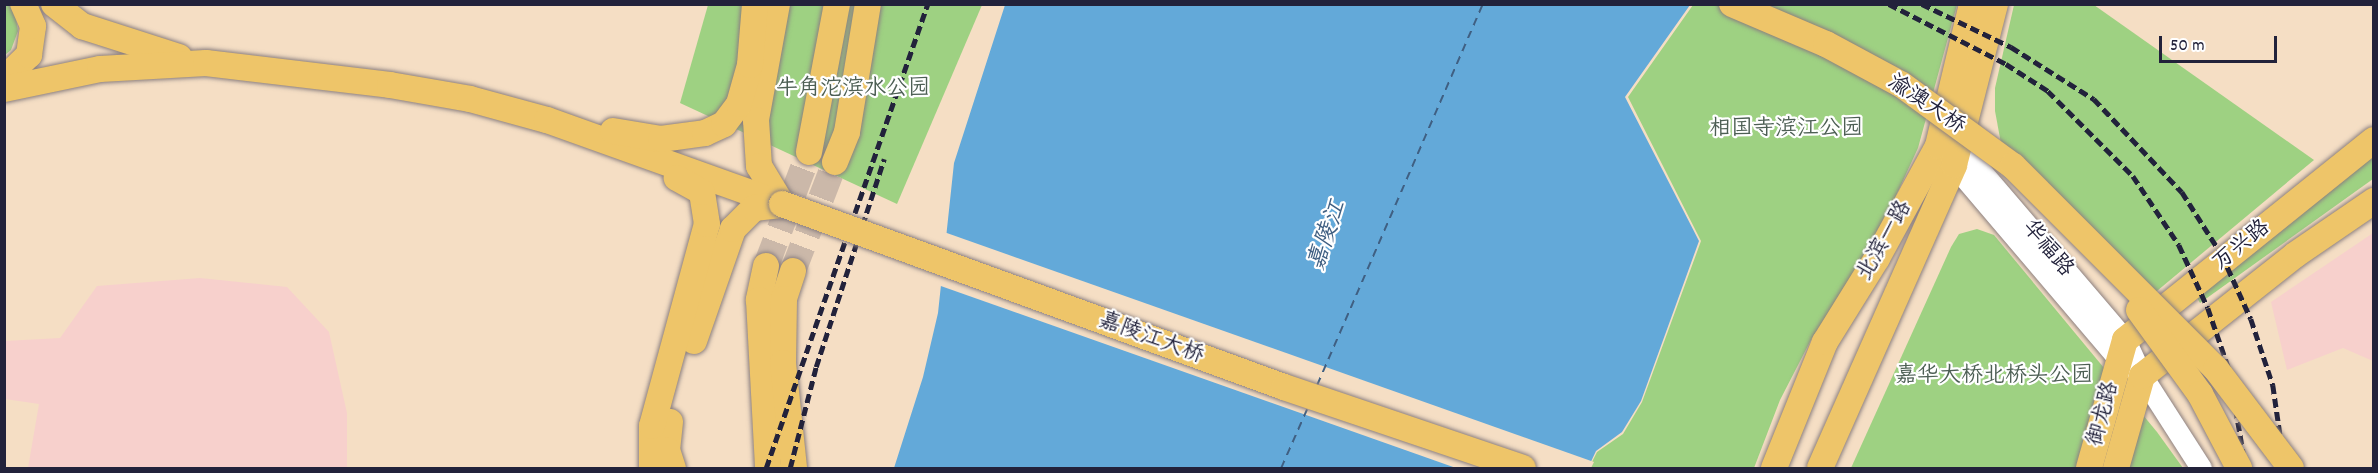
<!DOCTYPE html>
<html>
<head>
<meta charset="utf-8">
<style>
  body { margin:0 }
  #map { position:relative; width:2378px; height:473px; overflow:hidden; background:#f5dec4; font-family:Dekko,"LXGW WenKai TC",sans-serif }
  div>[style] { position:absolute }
  .built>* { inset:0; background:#f7d0cc }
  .green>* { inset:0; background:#9ed182 }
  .water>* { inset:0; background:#63a9d9 }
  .pier>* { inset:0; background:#f5dec4 }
  .ferry>* { height:1.5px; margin-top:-0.75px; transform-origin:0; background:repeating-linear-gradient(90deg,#3f5f82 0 8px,transparent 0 14px) }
  .major-tunnel>* { height:26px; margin-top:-13px; transform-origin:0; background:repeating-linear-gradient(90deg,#cbb8a9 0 26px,transparent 0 39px) }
  .roads { filter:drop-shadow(0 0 2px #8c8080) drop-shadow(0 0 2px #8c8080) }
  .minor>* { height:21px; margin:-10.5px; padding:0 10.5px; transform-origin:10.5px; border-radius:10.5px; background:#fff }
  .major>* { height:26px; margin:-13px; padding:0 13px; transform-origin:13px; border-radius:13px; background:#eec569 }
  .rail>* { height:4.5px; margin-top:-2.25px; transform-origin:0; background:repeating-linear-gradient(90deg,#22223b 0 9px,transparent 0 13.5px) }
  .bridges { filter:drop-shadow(0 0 2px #8c8080) drop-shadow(0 0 2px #8c8080) }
  .major-bridge>* { height:26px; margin:-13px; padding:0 13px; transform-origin:13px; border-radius:13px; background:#eec569 }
  span { translate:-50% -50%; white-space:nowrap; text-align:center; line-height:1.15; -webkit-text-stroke:4.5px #fff; paint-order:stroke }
  .park-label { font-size:22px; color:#4d5f54 }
  .street-label { font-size:22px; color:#22223b }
  .water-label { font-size:24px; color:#3f5f82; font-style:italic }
  .frame { position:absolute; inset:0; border:6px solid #22223b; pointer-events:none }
  .scale { position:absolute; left:2159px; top:36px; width:118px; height:27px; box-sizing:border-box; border:3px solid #22223b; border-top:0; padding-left:8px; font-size:18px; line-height:21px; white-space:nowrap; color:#22223b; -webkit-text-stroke:4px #fff; paint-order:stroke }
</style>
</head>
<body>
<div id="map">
  <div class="built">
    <div style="clip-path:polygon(2373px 233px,2373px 361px,2343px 348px,2287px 370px,2271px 302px)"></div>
    <div style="clip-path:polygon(200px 278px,287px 287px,329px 332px,347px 413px,347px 468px,28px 468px,39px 404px,5px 399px,5px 341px,60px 338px,97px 286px)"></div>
  </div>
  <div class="green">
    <div style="clip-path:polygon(5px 5px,14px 6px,18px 31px,11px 50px,5px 55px)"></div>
    <div style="clip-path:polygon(708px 5px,982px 5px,897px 204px,680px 103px)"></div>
    <div style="clip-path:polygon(1693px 5px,1957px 5px,1918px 148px,1871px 250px,1812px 338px,1780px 400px,1754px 468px,1589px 468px,1597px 452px,1623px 434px,1642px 402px,1701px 241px,1628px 97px)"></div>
    <div style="clip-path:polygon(2014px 5px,2094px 5px,2314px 160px,2151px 296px,2005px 165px,1995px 111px,1995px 88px)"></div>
    <div style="clip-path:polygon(2373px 156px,2373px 179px,2200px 303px,2195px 294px)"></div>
    <div style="clip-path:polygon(1977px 229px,1994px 235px,2157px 432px,2183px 468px,1851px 468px,1951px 247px,1959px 234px)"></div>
  </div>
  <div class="water">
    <div style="clip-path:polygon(1005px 5px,1690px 5px,1625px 97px,1699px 241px,1641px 401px,1622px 432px,1596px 451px,1588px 468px,894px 468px,923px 377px,938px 313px,954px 163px)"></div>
  </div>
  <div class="pier">
    <div style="clip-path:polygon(944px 232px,1594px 462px,1591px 468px,1456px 468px,938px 285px)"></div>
  </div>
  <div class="ferry">
    <div style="left:1317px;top:385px;width:416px;rotate:-66.5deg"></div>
    <div style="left:1281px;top:468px;width:64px;rotate:-66.2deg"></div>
  </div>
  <div class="major-tunnel">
    <div style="left:766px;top:266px;width:122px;rotate:-69.3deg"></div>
    <div style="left:793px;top:271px;width:117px;rotate:-68.9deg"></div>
  </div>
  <div class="roads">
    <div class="minor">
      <div style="left:1951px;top:136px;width:268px;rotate:49.5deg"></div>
      <div style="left:2125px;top:340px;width:40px;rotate:65deg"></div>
      <div style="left:2142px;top:376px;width:109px;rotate:57.3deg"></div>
      <div style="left:1946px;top:156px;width:267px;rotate:49.6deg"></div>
      <div style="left:2119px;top:359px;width:14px;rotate:36deg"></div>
    </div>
    <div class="major">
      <div style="left:54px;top:4px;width:36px;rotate:38deg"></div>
      <div style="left:82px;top:26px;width:102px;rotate:17.7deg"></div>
      <div style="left:777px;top:4px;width:118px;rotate:100.3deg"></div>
      <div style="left:756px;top:120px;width:46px;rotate:86.3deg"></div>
      <div style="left:759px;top:166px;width:44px;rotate:58.8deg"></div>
      <div style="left:4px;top:79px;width:35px;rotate:-44deg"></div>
      <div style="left:29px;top:55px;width:29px;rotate:-82deg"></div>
      <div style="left:33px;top:26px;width:24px;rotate:-114deg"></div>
      <div style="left:4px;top:89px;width:98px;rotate:-11.8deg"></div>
      <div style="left:100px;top:69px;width:106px;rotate:-3.2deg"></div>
      <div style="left:206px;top:63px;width:185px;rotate:6.8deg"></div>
      <div style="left:390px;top:85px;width:81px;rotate:9.9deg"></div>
      <div style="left:470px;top:99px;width:80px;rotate:15.3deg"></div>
      <div style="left:547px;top:120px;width:250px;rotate:19.7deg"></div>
      <div style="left:613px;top:131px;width:49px;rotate:9.5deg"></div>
      <div style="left:661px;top:139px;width:44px;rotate:-7.8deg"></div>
      <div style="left:705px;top:133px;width:21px;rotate:-25deg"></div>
      <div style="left:724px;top:124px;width:25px;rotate:-53deg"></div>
      <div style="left:739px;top:104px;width:41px;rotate:-74.2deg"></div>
      <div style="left:750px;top:65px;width:61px;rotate:-85.3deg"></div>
      <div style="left:809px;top:152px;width:151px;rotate:-79.3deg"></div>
      <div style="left:835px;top:162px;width:32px;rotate:-68deg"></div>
      <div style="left:847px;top:132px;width:130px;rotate:-80.7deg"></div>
      <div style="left:766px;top:266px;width:35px;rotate:102deg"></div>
      <div style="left:759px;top:300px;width:168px;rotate:86.9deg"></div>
      <div style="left:793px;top:271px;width:29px;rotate:108deg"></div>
      <div style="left:784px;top:299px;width:64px;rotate:90.9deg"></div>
      <div style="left:783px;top:363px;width:106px;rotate:84deg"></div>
      <div style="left:694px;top:341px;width:119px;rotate:-70.8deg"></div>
      <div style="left:733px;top:229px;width:30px;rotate:-45deg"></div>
      <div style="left:754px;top:208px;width:27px;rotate:-6deg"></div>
      <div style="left:670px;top:422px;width:28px;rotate:96deg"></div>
      <div style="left:667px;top:450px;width:19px;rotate:72deg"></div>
      <div style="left:652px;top:468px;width:42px;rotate:-90deg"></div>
      <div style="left:652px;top:426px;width:209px;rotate:-74.8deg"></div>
      <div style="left:707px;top:224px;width:32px;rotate:-99deg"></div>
      <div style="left:702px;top:192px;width:29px;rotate:-151deg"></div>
      <div style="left:1774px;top:468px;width:136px;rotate:-68deg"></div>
      <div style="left:1825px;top:342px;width:99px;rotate:-58.2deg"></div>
      <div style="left:1877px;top:258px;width:128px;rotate:-61.4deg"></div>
      <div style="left:1938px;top:146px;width:146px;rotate:-76.5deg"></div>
      <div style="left:1820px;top:468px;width:331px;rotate:-66.1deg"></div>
      <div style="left:1954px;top:165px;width:166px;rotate:-75.7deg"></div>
      <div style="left:2089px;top:468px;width:133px;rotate:-74.3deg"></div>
      <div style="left:2125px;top:340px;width:319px;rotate:-38.8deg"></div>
      <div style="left:2116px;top:468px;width:96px;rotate:-74.2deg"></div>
      <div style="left:2142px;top:376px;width:195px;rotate:-38.3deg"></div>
      <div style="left:2295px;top:255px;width:96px;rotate:-34.4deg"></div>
    </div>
  </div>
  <div class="rail">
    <div style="left:1889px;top:4px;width:131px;rotate:27.1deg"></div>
    <div style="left:2006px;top:64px;width:50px;rotate:32.7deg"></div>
    <div style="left:2048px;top:91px;width:120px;rotate:45deg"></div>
    <div style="left:2133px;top:176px;width:83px;rotate:56.3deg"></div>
    <div style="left:2179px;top:245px;width:69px;rotate:65.3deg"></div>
    <div style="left:2208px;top:308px;width:65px;rotate:71deg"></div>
    <div style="left:2229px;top:369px;width:100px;rotate:80.3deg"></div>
    <div style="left:1922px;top:4px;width:99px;rotate:25.8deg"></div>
    <div style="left:2011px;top:47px;width:98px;rotate:32.1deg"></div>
    <div style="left:2094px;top:99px;width:128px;rotate:46.6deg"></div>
    <div style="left:2182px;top:192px;width:75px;rotate:57.6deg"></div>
    <div style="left:2222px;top:255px;width:70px;rotate:65.6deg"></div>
    <div style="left:2251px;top:319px;width:70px;rotate:71.6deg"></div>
    <div style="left:2273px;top:385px;width:84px;rotate:81.8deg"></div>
    <div style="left:766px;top:468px;width:491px;rotate:-70.8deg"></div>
    <div style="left:790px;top:468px;width:104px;rotate:-75.6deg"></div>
    <div style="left:816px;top:367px;width:219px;rotate:-71.9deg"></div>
  </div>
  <div class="bridges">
    <div class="major-bridge">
      <div style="left:1732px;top:4px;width:102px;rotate:23.1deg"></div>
      <div style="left:1826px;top:44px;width:86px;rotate:28.3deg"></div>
      <div style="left:1902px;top:85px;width:137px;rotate:36.1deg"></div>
      <div style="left:2013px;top:166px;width:287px;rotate:45deg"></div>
      <div style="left:2216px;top:369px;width:124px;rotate:52.9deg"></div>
      <div style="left:782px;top:204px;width:534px;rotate:20.03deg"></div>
      <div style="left:1284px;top:387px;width:252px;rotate:18.7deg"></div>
      <div style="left:2139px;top:310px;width:104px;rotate:54deg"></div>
      <div style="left:2200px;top:394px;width:84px;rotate:62.2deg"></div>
    </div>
  </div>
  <div class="park-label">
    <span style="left:853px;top:90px">牛角沱滨水公园</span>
    <span style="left:1786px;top:130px">相国寺滨江公园</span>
    <span style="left:1994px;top:377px">嘉华大桥北桥头公园</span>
  </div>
  <div class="street-label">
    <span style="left:1926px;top:105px;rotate:34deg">渝澳大桥</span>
    <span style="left:1885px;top:241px;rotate:-60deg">北滨一路</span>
    <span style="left:2242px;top:246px;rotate:-39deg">万兴路</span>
    <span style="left:2047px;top:249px;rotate:50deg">华福路</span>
    <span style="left:1151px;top:339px;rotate:20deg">嘉陵江大桥</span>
    <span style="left:2104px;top:414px;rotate:-75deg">御龙路</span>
  </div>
  <div class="water-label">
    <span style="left:1329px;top:236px;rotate:-71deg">嘉陵江</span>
  </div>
  <div class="frame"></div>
  <div class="scale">50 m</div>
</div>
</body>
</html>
